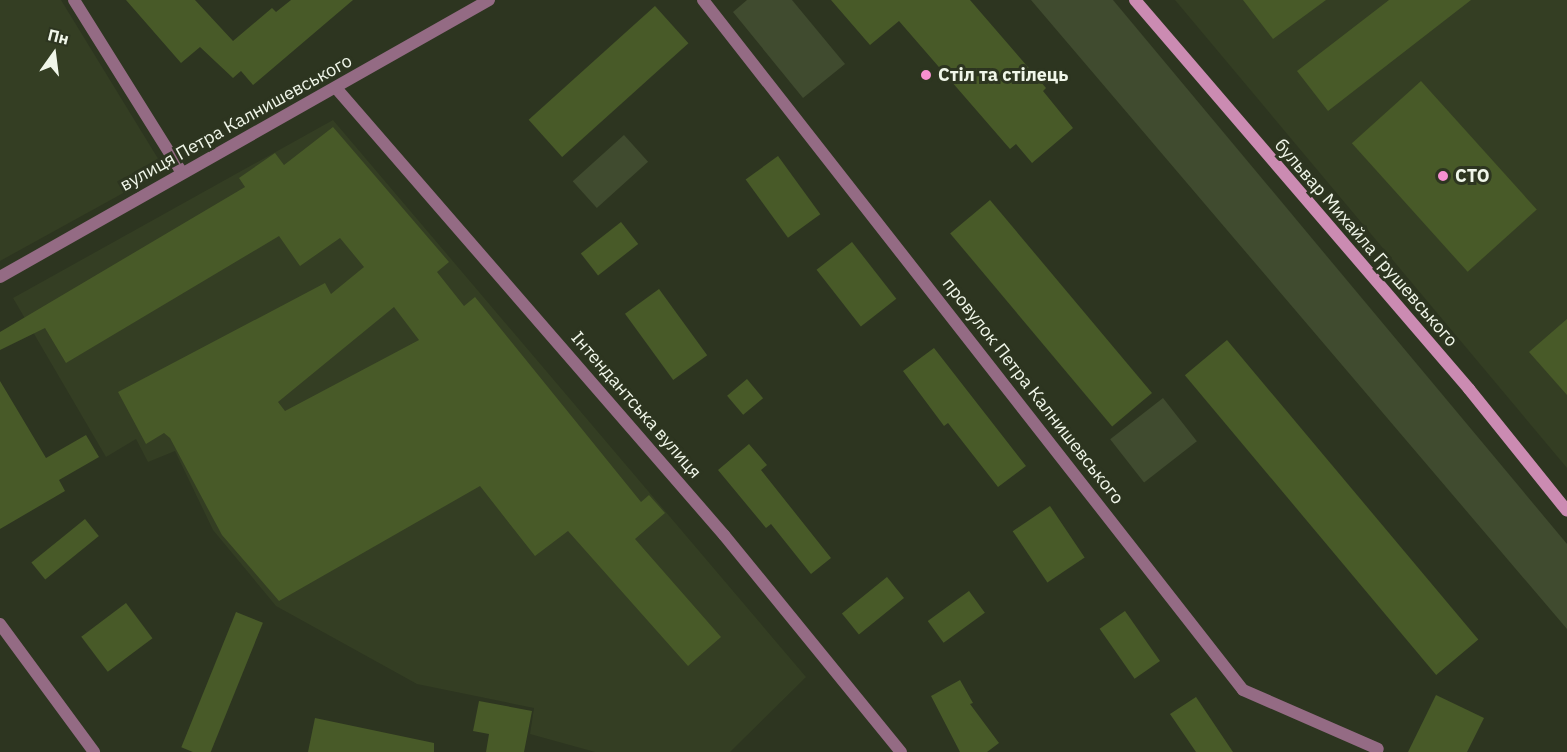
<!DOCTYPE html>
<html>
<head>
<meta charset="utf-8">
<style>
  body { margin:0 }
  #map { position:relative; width:1567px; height:752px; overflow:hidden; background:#2d3520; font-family:"IBM Plex Sans",sans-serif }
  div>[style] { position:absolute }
  .built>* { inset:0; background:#343e23 }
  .green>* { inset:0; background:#404b2f; transform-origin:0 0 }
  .building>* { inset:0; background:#485a28; transform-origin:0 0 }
  .minor>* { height:12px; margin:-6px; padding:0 6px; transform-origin:6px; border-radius:6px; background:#946b84 }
  .secondary>* { height:12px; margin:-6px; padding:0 6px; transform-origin:6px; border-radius:6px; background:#cb8bb2 }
  .dots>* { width:16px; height:16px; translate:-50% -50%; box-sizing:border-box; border:3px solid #2d3520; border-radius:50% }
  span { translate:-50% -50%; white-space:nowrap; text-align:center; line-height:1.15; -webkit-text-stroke:6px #2d3520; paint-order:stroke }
  .poi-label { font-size:18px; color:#f0f6e9; font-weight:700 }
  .left { translate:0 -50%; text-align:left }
  .street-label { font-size:18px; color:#f0f6e9 }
  .north { position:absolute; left:24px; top:24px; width:60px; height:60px; -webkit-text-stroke:4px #2d3520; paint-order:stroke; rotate:14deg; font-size:16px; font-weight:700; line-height:24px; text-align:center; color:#f0f6e9 }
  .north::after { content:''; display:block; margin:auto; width:21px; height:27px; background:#f0f6e9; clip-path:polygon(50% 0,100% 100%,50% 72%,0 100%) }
</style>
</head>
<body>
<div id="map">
  <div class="built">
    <div style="clip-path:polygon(0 0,61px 0,165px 170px,0 261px)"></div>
    <div style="clip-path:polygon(1175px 0,1567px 0,1567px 468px)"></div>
    <div style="clip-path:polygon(333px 120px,806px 677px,730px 752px,595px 752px,530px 734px,534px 708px,417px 684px,276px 606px,213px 530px,175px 451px,148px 462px,136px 439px,106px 457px,13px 298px)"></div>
  </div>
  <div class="green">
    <div style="clip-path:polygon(747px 0,792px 0,845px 64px,803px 98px,733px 12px)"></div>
    <div style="clip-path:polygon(1031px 0,1113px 0,1567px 544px,1567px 629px)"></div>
    <div style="left:624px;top:135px;width:36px;height:69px;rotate:48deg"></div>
    <div style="left:1163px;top:398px;width:55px;height:67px;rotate:52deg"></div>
  </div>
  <div class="building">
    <div style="clip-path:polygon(126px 0,195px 0,233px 41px,272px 8px,276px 12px,291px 0,353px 0,253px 85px,241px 71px,233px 78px,200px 47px,181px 63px)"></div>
    <div style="clip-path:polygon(831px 0,970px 0,1046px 88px,1043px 91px,1073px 128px,1032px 163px,1016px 144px,1010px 149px,899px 21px,870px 45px)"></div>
    <div style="clip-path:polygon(1243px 0,1326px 0,1273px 39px)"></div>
    <div style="clip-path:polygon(1389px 0,1471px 0,1328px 111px,1297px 71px)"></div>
    <div style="left:655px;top:6px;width:50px;height:170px;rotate:48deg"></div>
    <div style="left:1421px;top:81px;width:173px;height:93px;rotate:48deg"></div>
    <div style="clip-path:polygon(evenodd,333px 127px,449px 262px,437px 272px,464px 306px,475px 297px,641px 502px,649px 495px,665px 513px,635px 539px,721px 637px,688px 666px,568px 531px,535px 556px,480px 486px,279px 601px,222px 535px,170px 438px,164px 433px,146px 444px,118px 392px,325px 283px,331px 294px,364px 267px,340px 238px,300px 266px,279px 236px,66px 363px,45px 328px,0 350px,0 332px,245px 187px,239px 178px,275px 153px,284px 165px,333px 127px,394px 307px,419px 340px,285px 411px,278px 402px,394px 307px)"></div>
    <div style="left:778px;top:156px;width:72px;height:40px;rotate:54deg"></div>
    <div style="left:990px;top:200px;width:252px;height:52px;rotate:50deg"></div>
    <div style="left:621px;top:222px;width:28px;height:51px;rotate:52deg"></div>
    <div style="left:852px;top:242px;width:72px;height:45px;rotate:52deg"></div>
    <div style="left:659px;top:289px;width:82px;height:42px;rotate:54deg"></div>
    <div style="clip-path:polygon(1567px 319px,1567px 395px,1529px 352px)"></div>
    <div style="left:1227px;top:340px;width:391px;height:55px;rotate:50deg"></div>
    <div style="clip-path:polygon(934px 348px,1026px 466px,998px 487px,948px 423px,944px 426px,903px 371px)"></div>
    <div style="left:747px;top:379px;width:25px;height:26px;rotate:50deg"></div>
    <div style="clip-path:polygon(0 381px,46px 458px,86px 435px,99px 457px,59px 480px,65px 491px,0 529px)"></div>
    <div style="clip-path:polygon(749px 444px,767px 465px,761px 470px,831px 558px,811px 574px,771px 524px,766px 528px,718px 470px)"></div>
    <div style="left:1050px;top:506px;width:62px;height:45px;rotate:56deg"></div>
    <div style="left:85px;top:519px;width:22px;height:69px;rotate:51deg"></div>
    <div style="left:887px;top:577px;width:27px;height:58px;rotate:51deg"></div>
    <div style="left:969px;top:591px;width:27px;height:51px;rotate:54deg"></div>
    <div style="left:126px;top:603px;width:44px;height:56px;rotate:53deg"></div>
    <div style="left:1125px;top:611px;width:61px;height:31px;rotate:55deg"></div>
    <div style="left:236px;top:612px;width:29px;height:146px;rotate:22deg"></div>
    <div style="clip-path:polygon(960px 680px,973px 703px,970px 704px,999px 743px,987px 752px,960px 752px,931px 696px)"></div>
    <div style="clip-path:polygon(1436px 695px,1484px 718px,1467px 752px,1408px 752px)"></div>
    <div style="clip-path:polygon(1196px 697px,1233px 752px,1196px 752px,1170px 714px)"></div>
    <div style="clip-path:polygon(479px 701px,532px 711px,524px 752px,486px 752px,489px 734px,473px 731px)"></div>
    <div style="clip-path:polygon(315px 718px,434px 743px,434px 752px,308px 752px)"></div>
  </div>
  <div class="minor">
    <div style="left:74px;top:0;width:204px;rotate:58deg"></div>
    <div style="left:703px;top:0;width:876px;rotate:51.95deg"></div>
    <div style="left:1243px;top:690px;width:147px;rotate:23.6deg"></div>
    <div style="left:336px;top:88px;width:592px;rotate:49.04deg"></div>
    <div style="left:724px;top:535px;width:280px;rotate:50.8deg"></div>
    <div style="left:0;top:277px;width:562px;rotate:-29.53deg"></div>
    <div style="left:0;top:624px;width:159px;rotate:53.7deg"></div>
  </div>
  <div class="secondary">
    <div style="left:1135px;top:0;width:513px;rotate:49.35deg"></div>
    <div style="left:1469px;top:389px;width:156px;rotate:51.2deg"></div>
  </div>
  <div class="dots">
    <div style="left:926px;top:75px;background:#f690d0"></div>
    <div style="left:1443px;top:176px;background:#f690d0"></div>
  </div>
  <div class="poi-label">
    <span class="left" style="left:938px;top:75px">Стіл та стілець</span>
    <span class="left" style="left:1455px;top:176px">СТО</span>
  </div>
  <div class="street-label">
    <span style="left:236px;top:123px;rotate:-29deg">вулиця Петра Калнишевського</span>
    <span style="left:1366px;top:243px;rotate:49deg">бульвар Михайла Грушевського</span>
    <span style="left:1033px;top:391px;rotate:52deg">провулок Петра Калнишевського</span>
    <span style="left:636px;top:405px;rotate:49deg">Інтендантська вулиця</span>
  </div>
  <div class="north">Пн</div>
</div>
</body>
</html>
